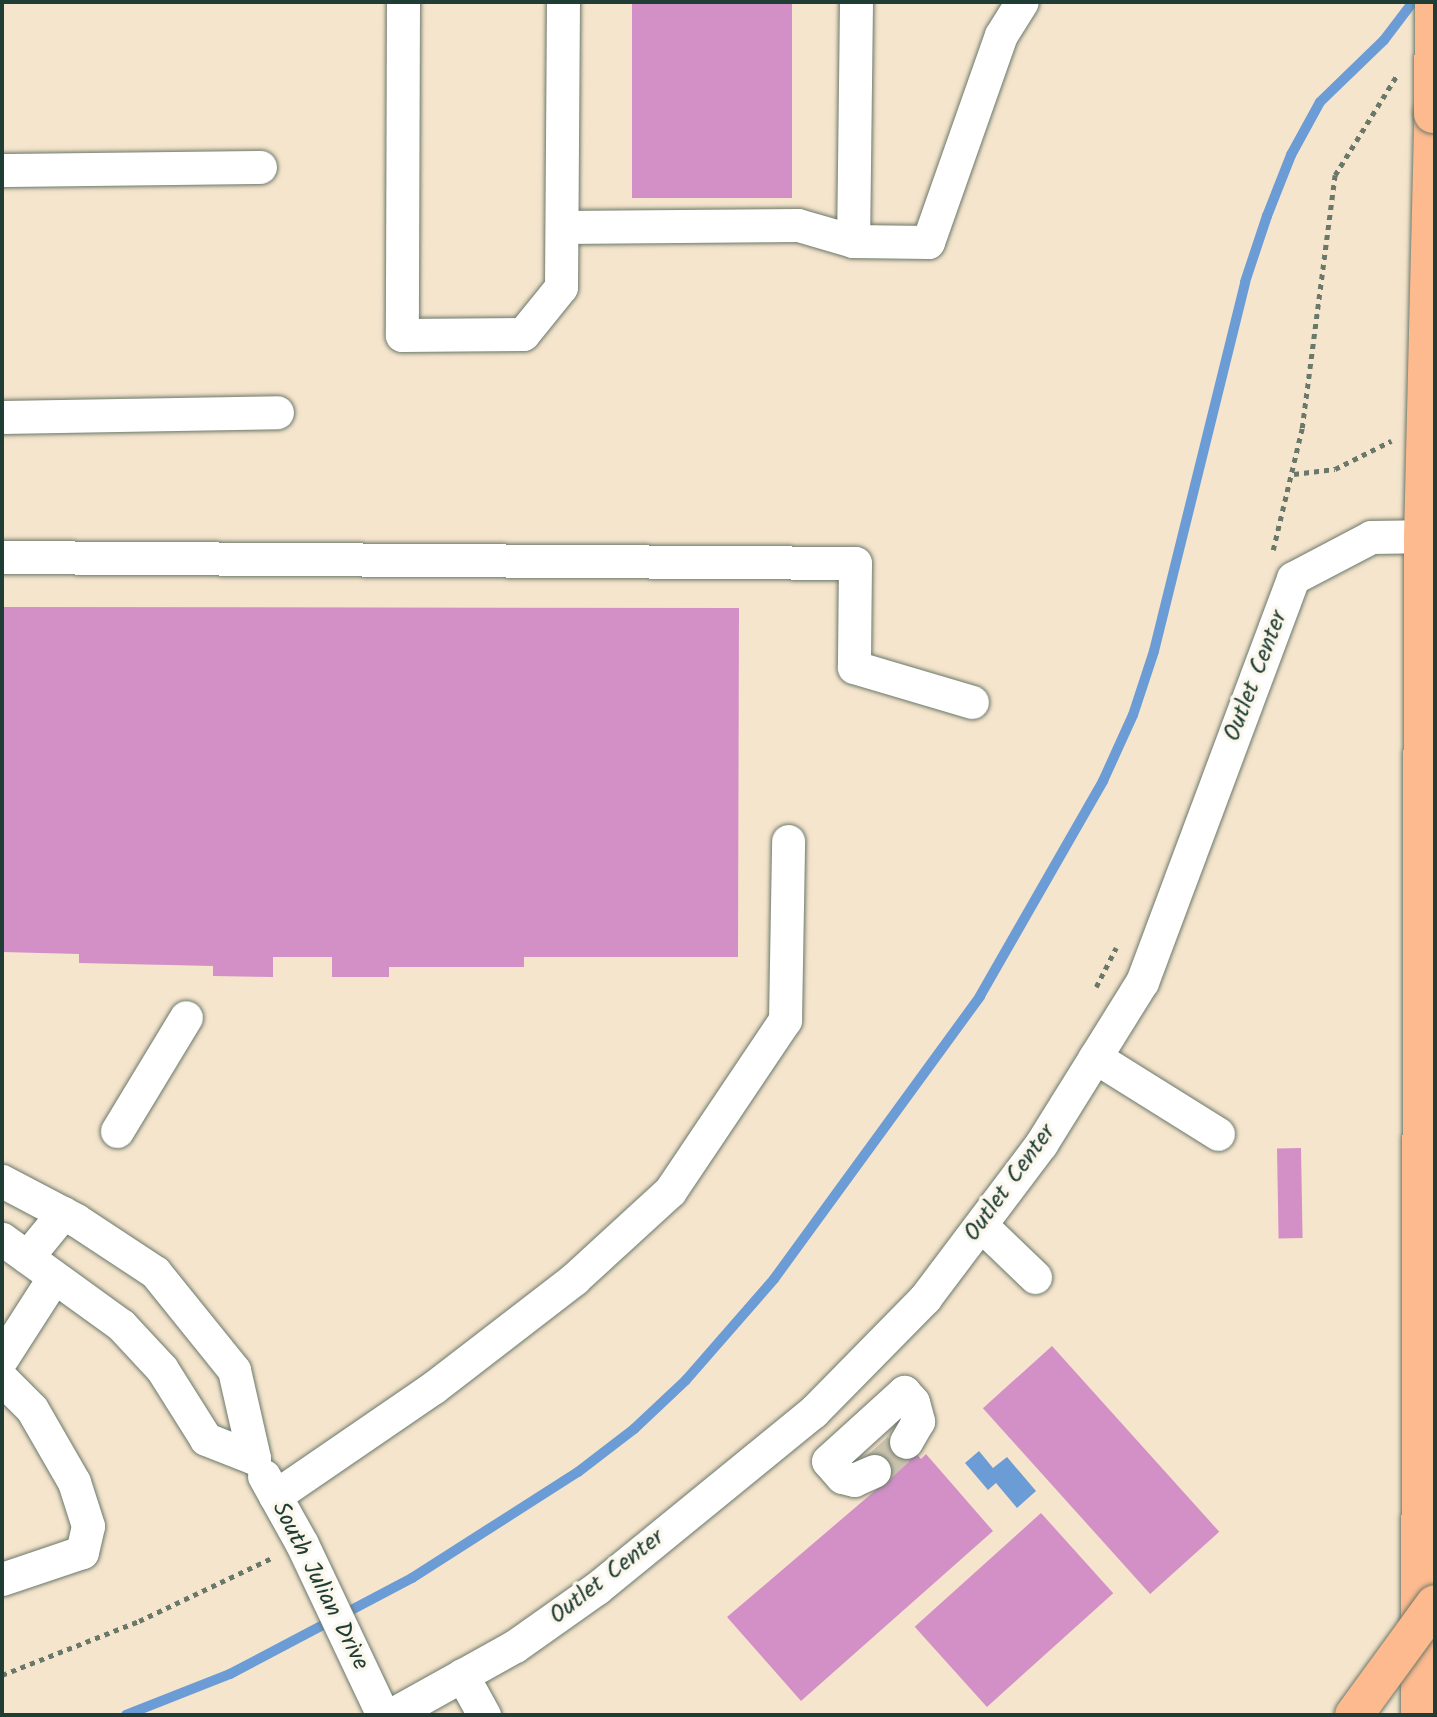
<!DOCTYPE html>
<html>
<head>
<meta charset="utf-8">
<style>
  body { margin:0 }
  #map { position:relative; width:1437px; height:1717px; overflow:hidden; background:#f6e5cd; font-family:Kalam,sans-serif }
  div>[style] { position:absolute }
  .water>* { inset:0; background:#6b9cd5 }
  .stream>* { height:10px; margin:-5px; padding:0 5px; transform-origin:5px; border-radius:5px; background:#6b9cd5 }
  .building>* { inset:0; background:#d290c7; transform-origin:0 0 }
  .minor-tunnel>* { height:33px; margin-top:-16.5px; transform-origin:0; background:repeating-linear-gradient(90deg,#cbc3ae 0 33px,transparent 0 50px) }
  .path>* { height:4.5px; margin-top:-2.25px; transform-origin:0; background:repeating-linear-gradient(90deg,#6a786a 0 5px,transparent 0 10px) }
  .roads { filter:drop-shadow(0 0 2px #6a786a) drop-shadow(0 0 2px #6a786a) }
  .minor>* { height:33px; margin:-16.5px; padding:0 16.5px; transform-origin:16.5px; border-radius:16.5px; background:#fff }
  .major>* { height:38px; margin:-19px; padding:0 19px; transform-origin:19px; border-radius:19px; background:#fcba8e }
  .bridges { filter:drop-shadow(0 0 2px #6a786a) drop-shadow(0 0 2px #6a786a) }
  .major-bridge>* { height:38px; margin:-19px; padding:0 19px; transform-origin:19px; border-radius:19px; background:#fcba8e }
  .highway-bridge>* { height:38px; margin:-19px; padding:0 19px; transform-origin:19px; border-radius:19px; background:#fcba8e }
  span { translate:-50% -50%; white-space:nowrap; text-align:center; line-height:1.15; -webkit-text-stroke:7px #fbf7ec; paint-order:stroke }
  .street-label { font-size:24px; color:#1f3d34 }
  .frame { position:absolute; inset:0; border:4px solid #1f3d34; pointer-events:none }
</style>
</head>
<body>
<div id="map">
  <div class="water">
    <div style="clip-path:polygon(979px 1451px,993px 1468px,1007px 1457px,1036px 1491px,1017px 1508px,996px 1483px,988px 1490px,965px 1463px)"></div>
  </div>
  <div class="stream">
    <div style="left:126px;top:1715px;width:112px;rotate:-21.5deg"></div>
    <div style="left:230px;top:1674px;width:206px;rotate:-27.8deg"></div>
    <div style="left:412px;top:1578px;width:197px;rotate:-32.6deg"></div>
    <div style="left:578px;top:1472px;width:71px;rotate:-37.5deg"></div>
    <div style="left:634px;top:1429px;width:71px;rotate:-43.3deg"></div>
    <div style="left:686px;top:1380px;width:134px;rotate:-48.9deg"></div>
    <div style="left:774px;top:1279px;width:350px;rotate:-53.9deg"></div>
    <div style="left:980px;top:996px;width:248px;rotate:-60.2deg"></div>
    <div style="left:1103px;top:781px;width:72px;rotate:-65.6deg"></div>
    <div style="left:1133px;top:715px;width:67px;rotate:-71.8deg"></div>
    <div style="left:1154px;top:651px;width:380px;rotate:-76.1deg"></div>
    <div style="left:1245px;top:282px;width:70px;rotate:-71.6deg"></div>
    <div style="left:1267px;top:216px;width:66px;rotate:-68.5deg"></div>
    <div style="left:1291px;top:155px;width:60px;rotate:-61.3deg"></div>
    <div style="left:1320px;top:102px;width:89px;rotate:-44.1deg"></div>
    <div style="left:1384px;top:40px;width:48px;rotate:-52.7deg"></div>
  </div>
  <div class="building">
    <div style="left:632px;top:2px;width:160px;height:196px"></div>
    <div style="clip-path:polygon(2px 607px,739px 608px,738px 957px,524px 957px,524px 967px,389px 967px,389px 977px,332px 977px,332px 957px,273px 957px,273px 977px,213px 976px,213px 966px,79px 963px,79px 954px,2px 952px)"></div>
    <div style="left:1301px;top:1148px;width:90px;height:24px;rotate:89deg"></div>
    <div style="left:1052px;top:1346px;width:250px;height:93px;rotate:48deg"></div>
    <div style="clip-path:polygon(898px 1433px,921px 1459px,926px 1454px,993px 1531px,801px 1701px,727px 1617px,884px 1483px,865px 1461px)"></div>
    <div style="left:1041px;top:1513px;width:108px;height:170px;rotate:48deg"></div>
  </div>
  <div class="minor-tunnel">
    <div style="left:874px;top:1471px;width:43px;rotate:-42.2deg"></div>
  </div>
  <div class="path">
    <div style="left:1294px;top:474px;width:41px;rotate:-7deg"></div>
    <div style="left:1335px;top:469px;width:63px;rotate:-26.6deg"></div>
    <div style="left:1273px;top:550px;width:125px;rotate:-76.6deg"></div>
    <div style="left:1302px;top:428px;width:255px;rotate:-82.6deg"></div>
    <div style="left:1335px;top:175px;width:118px;rotate:-58.2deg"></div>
    <div style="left:1096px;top:987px;width:44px;rotate:-62.9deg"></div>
    <div style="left:2px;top:1675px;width:147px;rotate:-21.5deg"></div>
    <div style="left:139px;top:1621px;width:149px;rotate:-25.4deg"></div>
  </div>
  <div class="roads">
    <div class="minor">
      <div style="left:403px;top:2px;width:333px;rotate:90.2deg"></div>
      <div style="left:402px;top:335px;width:121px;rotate:-0.5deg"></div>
      <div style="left:523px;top:334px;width:60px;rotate:-51deg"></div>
      <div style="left:561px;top:287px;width:285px;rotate:-89.6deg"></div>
      <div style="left:856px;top:2px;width:239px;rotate:90.7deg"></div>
      <div style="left:853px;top:241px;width:75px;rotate:0.8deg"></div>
      <div style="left:928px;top:242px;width:219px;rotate:-70.6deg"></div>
      <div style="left:1001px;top:35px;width:39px;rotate:-58deg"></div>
      <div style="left:2px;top:170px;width:258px;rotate:-0.7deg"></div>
      <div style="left:562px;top:227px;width:236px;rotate:-0.5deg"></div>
      <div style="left:798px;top:225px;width:57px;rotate:16.2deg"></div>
      <div style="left:2px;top:417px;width:275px;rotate:-1deg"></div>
      <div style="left:2px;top:557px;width:853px;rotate:0.4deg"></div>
      <div style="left:855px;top:563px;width:104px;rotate:90.6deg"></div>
      <div style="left:854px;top:667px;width:123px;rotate:16.5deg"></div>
      <div style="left:1095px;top:1057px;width:145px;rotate:32deg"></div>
      <div style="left:117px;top:1131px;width:133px;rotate:-58.8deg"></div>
      <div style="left:2px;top:1181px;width:84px;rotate:27.8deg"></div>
      <div style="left:76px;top:1220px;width:95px;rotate:33.4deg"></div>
      <div style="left:155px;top:1272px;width:126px;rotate:51.1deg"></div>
      <div style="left:234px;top:1370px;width:90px;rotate:77.2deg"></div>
      <div style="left:254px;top:1458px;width:52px;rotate:-158.4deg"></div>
      <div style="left:206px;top:1439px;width:83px;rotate:-122.2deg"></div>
      <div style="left:162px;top:1369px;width:60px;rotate:-133deg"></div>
      <div style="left:121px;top:1325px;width:147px;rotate:-144.1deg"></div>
      <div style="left:981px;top:1225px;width:75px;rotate:43.9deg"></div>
      <div style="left:27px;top:1257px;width:57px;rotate:-50.7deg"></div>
      <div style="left:2px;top:1358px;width:96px;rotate:-57.3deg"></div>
      <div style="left:2px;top:1379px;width:42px;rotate:45deg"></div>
      <div style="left:32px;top:1409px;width:84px;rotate:60.1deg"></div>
      <div style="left:74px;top:1482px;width:46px;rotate:72.3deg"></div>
      <div style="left:88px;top:1526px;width:27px;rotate:103deg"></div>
      <div style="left:82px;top:1552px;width:84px;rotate:161.4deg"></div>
      <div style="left:874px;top:1471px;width:22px;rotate:156deg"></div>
      <div style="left:854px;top:1480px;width:12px;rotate:-166deg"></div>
      <div style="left:842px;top:1477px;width:21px;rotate:-131deg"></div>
      <div style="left:828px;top:1461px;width:103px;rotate:-42.2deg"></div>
      <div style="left:904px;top:1392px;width:13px;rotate:48deg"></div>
      <div style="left:913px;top:1402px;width:20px;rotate:75deg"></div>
      <div style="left:918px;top:1421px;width:24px;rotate:120deg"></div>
      <div style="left:264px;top:1476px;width:78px;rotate:60.8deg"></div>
      <div style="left:302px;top:1544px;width:189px;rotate:64.7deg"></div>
      <div style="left:275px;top:1496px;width:193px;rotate:-34.4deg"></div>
      <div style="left:434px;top:1387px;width:177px;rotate:-37.6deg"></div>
      <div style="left:574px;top:1279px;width:130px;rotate:-42.5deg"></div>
      <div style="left:670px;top:1191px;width:206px;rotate:-56.1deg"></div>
      <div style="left:785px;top:1020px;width:179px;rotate:-89deg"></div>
      <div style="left:462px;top:1675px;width:46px;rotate:61.2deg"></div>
      <div style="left:391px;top:1715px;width:142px;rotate:-29.1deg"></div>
      <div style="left:515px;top:1646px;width:100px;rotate:-35.3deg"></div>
      <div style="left:597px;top:1588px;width:279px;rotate:-39.2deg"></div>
      <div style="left:813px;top:1412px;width:160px;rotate:-45.5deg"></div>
      <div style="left:925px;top:1298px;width:193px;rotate:-53deg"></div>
      <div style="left:1041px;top:1144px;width:191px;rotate:-58.1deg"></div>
      <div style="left:1142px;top:982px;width:431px;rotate:-69.5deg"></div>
      <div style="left:1293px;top:578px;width:88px;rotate:-27.7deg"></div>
      <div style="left:1371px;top:537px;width:64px;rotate:-0.9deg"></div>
    </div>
    <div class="major">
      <div style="left:1420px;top:1715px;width:1178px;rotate:-89.85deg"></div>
      <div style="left:1423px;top:537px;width:423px;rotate:-88.6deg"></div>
    </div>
  </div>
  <div class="bridges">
    <div class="major-bridge">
      <div style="left:1433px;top:114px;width:112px;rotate:-89.5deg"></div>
    </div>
    <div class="highway-bridge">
      <div style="left:1354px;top:1715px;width:137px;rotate:-53.9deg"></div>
    </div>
  </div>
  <div class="street-label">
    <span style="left:1256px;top:676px;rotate:-69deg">Outlet Center</span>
    <span style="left:1010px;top:1183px;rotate:-54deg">Outlet Center</span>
    <span style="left:607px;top:1577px;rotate:-38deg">Outlet Center</span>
    <span style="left:320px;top:1586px;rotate:63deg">South Julian Drive</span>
  </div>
  <div class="frame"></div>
</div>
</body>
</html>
